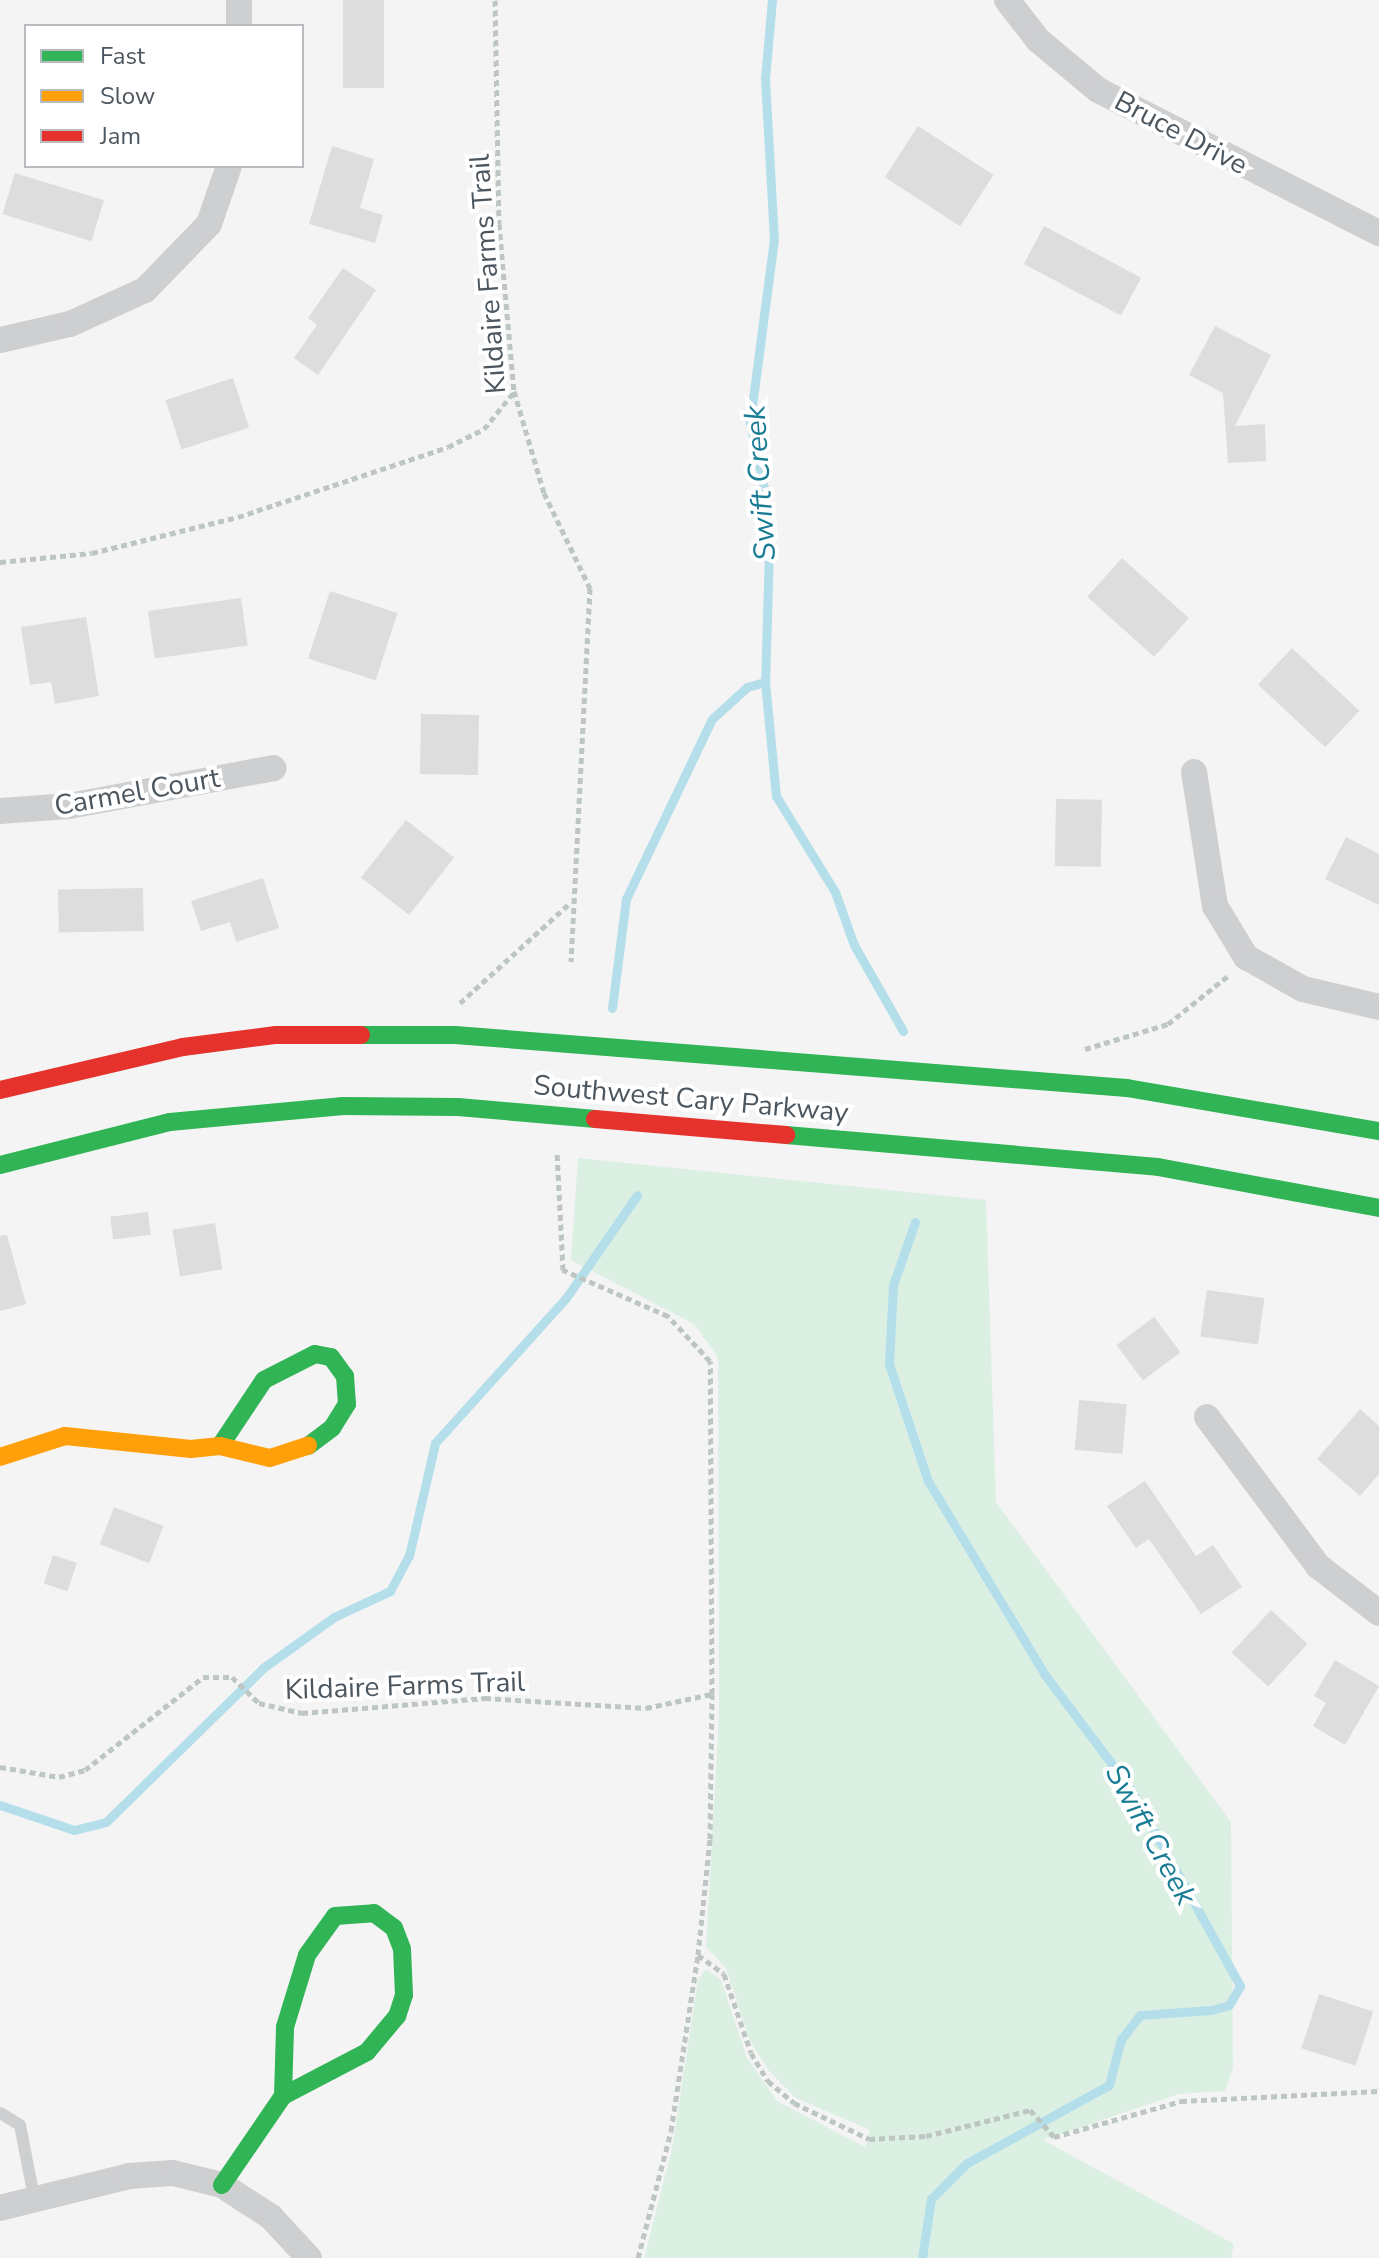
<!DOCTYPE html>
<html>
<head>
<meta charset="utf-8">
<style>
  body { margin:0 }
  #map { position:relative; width:1379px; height:2258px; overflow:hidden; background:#f4f4f4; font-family:"Nunito Sans",sans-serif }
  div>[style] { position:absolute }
  .green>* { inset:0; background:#dbf0e3 }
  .stream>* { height:9px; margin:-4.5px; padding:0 4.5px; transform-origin:4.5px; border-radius:4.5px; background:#b4dfea }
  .building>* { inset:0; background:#ddddde; transform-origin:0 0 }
  .path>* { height:5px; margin-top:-2.5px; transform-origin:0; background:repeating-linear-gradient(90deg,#bdc6c3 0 6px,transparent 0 10px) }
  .lane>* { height:12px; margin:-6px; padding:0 6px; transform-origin:6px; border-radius:6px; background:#cecfd1 }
  .street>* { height:26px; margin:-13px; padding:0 13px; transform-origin:13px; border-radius:13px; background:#cecfd1 }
  .fast>* { height:18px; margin:-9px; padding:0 9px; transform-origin:9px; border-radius:9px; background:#30b455 }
  .slow>* { height:18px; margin:-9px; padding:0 9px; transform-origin:9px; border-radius:9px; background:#ff9f0a }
  .jam>* { height:18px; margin:-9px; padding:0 9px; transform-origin:9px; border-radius:9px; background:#e5322d }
  span { translate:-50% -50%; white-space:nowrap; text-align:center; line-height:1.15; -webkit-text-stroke:8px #fff; paint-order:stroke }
  .street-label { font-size:28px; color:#4c565f }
  .water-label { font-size:30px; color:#197c95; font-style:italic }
  .legend { position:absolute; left:24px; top:24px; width:280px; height:144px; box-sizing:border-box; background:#fff; border:2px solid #b7bbbf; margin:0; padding:10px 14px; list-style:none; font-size:24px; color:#4c565f }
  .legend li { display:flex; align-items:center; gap:16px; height:40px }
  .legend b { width:40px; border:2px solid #b7bbbf }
</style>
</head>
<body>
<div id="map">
  <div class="green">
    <div style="clip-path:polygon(578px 1158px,986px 1200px,996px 1502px,1231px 1822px,1233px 2068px,1225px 2091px,1179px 2094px,1043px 2140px,1234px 2244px,1231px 2258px,644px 2258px,672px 2149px,698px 1980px,706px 1969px,721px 1980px,747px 2058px,777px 2101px,865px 2147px,870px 2130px,796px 2098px,769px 2071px,750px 2041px,726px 1968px,706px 1947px,719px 1713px,718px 1357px,694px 1324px,571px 1260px)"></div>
  </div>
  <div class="stream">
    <div style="left:772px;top:0;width:79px;rotate:95.1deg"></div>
    <div style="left:765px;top:79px;width:160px;rotate:86.8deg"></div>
    <div style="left:774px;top:239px;width:185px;rotate:97.5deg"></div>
    <div style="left:750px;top:422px;width:97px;rotate:78.1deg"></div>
    <div style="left:770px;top:517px;width:165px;rotate:91.7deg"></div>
    <div style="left:765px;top:682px;width:115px;rotate:84.5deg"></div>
    <div style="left:776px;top:796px;width:113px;rotate:58.4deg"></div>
    <div style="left:835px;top:892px;width:56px;rotate:70.3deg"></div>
    <div style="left:854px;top:945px;width:99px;rotate:60.3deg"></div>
    <div style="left:612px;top:1008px;width:110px;rotate:-82.7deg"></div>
    <div style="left:626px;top:899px;width:199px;rotate:-64.5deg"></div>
    <div style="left:712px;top:719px;width:47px;rotate:-42.4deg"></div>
    <div style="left:747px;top:687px;width:19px;rotate:-16deg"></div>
    <div style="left:915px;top:1222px;width:67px;rotate:109.2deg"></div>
    <div style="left:893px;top:1285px;width:79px;rotate:92.9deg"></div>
    <div style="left:889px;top:1364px;width:123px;rotate:71.6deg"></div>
    <div style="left:928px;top:1481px;width:227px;rotate:58.9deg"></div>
    <div style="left:1045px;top:1675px;width:145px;rotate:53.1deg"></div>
    <div style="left:1132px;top:1791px;width:223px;rotate:61deg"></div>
    <div style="left:1240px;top:1986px;width:22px;rotate:120deg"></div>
    <div style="left:1229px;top:2005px;width:19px;rotate:164deg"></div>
    <div style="left:1211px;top:2010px;width:71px;rotate:176deg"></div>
    <div style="left:1140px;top:2015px;width:31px;rotate:128deg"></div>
    <div style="left:1121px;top:2039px;width:48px;rotate:104.6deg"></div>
    <div style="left:1109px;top:2085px;width:162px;rotate:151.2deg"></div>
    <div style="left:967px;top:2163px;width:51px;rotate:135deg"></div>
    <div style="left:931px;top:2199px;width:60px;rotate:98.7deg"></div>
    <div style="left:0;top:1805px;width:78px;rotate:18.7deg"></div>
    <div style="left:74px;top:1830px;width:33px;rotate:-14deg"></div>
    <div style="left:106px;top:1822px;width:220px;rotate:-44.4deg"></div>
    <div style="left:263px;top:1668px;width:87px;rotate:-35.7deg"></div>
    <div style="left:334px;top:1617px;width:62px;rotate:-24.9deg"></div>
    <div style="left:390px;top:1591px;width:40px;rotate:-62deg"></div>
    <div style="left:409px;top:1556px;width:116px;rotate:-77deg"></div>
    <div style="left:435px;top:1443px;width:195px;rotate:-47.9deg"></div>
    <div style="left:566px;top:1298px;width:125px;rotate:-55.4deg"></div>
  </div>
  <div class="building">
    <div style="left:343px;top:0;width:41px;height:88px"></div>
    <div style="left:918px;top:126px;width:90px;height:61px;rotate:33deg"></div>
    <div style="clip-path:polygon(332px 146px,374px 159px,360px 208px,383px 215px,375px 243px,309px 224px)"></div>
    <div style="left:15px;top:173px;width:93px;height:43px;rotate:17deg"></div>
    <div style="left:1044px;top:226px;width:110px;height:43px;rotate:28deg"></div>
    <div style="clip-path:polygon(343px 268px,376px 290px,318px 375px,294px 358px,317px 325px,308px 318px)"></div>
    <div style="clip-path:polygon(1215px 326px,1271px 355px,1235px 426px,1265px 424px,1266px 461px,1228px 463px,1223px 393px,1189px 375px)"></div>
    <div style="left:233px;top:378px;width:52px;height:71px;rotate:72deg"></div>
    <div style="left:1122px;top:558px;width:90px;height:52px;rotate:42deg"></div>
    <div style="left:330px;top:591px;width:71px;height:71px;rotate:18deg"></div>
    <div style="left:241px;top:598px;width:48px;height:94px;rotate:82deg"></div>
    <div style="clip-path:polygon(86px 617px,99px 696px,55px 704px,51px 682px,30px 685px,21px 627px)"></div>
    <div style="left:1292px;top:648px;width:92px;height:50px;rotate:43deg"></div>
    <div style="left:421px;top:714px;width:58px;height:60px;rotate:1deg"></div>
    <div style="left:1056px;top:799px;width:46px;height:67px;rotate:1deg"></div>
    <div style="left:406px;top:820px;width:61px;height:73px;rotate:38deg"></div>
    <div style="clip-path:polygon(1346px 837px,1379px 854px,1379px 905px,1325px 879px)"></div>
    <div style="clip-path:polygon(263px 878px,279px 928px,236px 942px,230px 922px,201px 931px,191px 901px)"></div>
    <div style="left:143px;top:888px;width:43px;height:85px;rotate:89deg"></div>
    <div style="left:148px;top:1212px;width:23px;height:38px;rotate:83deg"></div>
    <div style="left:215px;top:1223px;width:47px;height:43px;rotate:81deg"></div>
    <div style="clip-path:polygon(7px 1235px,26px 1304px,0 1311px,0 1236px)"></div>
    <div style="left:1207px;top:1290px;width:58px;height:47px;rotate:8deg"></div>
    <div style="left:1154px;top:1317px;width:44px;height:47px;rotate:53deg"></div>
    <div style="left:1079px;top:1400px;width:48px;height:50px;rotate:5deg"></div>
    <div style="clip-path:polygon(1360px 1409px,1379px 1426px,1379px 1474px,1360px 1496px,1317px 1459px)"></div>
    <div style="clip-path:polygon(1145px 1481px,1196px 1556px,1213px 1545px,1242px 1587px,1201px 1614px,1149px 1539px,1136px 1548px,1107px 1506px)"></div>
    <div style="left:114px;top:1507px;width:53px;height:40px;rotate:21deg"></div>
    <div style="left:53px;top:1555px;width:25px;height:30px;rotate:18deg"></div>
    <div style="left:1271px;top:1610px;width:50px;height:58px;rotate:43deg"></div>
    <div style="clip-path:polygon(1335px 1660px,1379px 1686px,1345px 1745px,1313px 1726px,1326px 1703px,1314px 1696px)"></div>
    <div style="left:1319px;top:1994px;width:57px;height:57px;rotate:18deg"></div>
  </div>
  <div class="path">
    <div style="left:495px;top:0;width:224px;rotate:89deg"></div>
    <div style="left:499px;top:224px;width:168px;rotate:84.9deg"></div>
    <div style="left:514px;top:391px;width:106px;rotate:73.6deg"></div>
    <div style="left:544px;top:493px;width:106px;rotate:64.2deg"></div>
    <div style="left:590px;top:588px;width:374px;rotate:92.9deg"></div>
    <div style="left:0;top:562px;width:92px;rotate:-5.6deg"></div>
    <div style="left:92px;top:553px;width:150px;rotate:-13.9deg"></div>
    <div style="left:238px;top:517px;width:221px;rotate:-18.4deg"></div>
    <div style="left:448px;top:447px;width:40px;rotate:-26.6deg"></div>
    <div style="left:484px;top:429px;width:48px;rotate:-51deg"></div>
    <div style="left:460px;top:1003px;width:150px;rotate:-42.3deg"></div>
    <div style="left:1085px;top:1049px;width:87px;rotate:-16.8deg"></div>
    <div style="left:1168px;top:1024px;width:78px;rotate:-38.8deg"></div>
    <div style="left:0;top:1767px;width:60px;rotate:9.6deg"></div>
    <div style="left:59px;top:1777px;width:27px;rotate:-15deg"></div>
    <div style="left:85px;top:1770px;width:150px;rotate:-38.2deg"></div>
    <div style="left:203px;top:1677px;width:29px"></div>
    <div style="left:232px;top:1677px;width:37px;rotate:44deg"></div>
    <div style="left:259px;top:1703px;width:44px;rotate:13.1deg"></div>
    <div style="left:302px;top:1713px;width:184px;rotate:-4.7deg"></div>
    <div style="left:485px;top:1698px;width:161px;rotate:3.6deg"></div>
    <div style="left:646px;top:1708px;width:67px;rotate:-12deg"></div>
    <div style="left:712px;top:1694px;width:333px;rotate:-90.3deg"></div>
    <div style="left:710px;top:1361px;width:62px;rotate:-133deg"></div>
    <div style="left:668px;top:1316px;width:115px;rotate:-156.3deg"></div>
    <div style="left:563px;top:1270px;width:117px;rotate:-92.9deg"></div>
    <div style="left:698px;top:1955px;width:32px;rotate:36deg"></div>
    <div style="left:724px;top:1974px;width:83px;rotate:71.1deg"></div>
    <div style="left:751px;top:2053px;width:33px;rotate:59deg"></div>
    <div style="left:768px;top:2081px;width:34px;rotate:40deg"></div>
    <div style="left:794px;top:2103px;width:83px;rotate:25.6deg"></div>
    <div style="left:869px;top:2139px;width:57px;rotate:-3deg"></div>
    <div style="left:926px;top:2136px;width:107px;rotate:-14deg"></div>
    <div style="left:1030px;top:2110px;width:36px;rotate:48deg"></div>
    <div style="left:1054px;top:2137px;width:132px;rotate:-15.8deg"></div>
    <div style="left:1181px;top:2101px;width:198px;rotate:-2.9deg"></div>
    <div style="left:638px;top:2258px;width:131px;rotate:-75.4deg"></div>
    <div style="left:671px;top:2131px;width:178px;rotate:-81.3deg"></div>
    <div style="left:698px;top:1955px;width:117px;rotate:-84.1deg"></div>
    <div style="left:710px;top:1839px;width:145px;rotate:-89.2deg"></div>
  </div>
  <div class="lane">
    <div style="left:0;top:2113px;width:23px;rotate:31deg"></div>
    <div style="left:20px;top:2125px;width:73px;rotate:79deg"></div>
  </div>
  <div class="street">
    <div style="left:239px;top:0;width:26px;rotate:90deg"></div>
    <div style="left:1007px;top:0;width:51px;rotate:52.2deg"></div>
    <div style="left:1038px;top:40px;width:78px;rotate:39.8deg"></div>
    <div style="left:1098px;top:90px;width:315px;rotate:27deg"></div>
    <div style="left:0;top:340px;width:72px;rotate:-12.9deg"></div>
    <div style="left:70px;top:324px;width:82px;rotate:-24.4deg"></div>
    <div style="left:145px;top:290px;width:92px;rotate:-45.9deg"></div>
    <div style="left:209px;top:224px;width:61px;rotate:-71deg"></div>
    <div style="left:1194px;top:772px;width:136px;rotate:81.1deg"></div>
    <div style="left:1215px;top:906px;width:60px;rotate:58.7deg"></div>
    <div style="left:1246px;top:957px;width:65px;rotate:29.3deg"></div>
    <div style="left:1303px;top:989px;width:78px;rotate:13.3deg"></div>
    <div style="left:0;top:811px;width:69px;rotate:-4.1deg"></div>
    <div style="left:69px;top:806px;width:208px;rotate:-10.5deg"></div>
    <div style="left:1207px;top:1417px;width:186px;rotate:53.3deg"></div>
    <div style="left:1318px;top:1566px;width:77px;rotate:37.6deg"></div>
    <div style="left:0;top:2208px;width:133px;rotate:-13.9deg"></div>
    <div style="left:129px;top:2176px;width:44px;rotate:-3.9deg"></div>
    <div style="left:173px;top:2173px;width:50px;rotate:13.8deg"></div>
    <div style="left:222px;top:2185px;width:59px;rotate:33.1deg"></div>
    <div style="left:271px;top:2217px;width:56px;rotate:47.2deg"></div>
  </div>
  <div class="fast">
    <div style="left:361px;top:1035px;width:94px"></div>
    <div style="left:455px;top:1035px;width:674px;rotate:4.51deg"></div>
    <div style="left:1127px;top:1088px;width:256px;rotate:9.7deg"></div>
    <div style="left:786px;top:1135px;width:373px;rotate:4.9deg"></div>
    <div style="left:1158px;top:1167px;width:225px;rotate:10.5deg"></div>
    <div style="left:0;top:1165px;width:175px;rotate:-14.2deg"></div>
    <div style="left:170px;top:1122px;width:174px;rotate:-5.3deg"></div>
    <div style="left:343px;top:1106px;width:115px;rotate:0.5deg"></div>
    <div style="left:458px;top:1107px;width:138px;rotate:5deg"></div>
    <div style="left:220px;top:1446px;width:79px;rotate:-56.3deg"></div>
    <div style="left:264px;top:1380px;width:57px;rotate:-27deg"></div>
    <div style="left:315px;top:1354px;width:16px;rotate:11deg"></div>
    <div style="left:331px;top:1357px;width:24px;rotate:54deg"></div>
    <div style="left:345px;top:1376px;width:28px;rotate:86deg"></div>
    <div style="left:347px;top:1404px;width:28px;rotate:122deg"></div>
    <div style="left:332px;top:1428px;width:30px;rotate:143deg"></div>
    <div style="left:222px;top:2185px;width:108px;rotate:-55.6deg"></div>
    <div style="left:283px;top:2096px;width:69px;rotate:-88.3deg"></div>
    <div style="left:285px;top:2027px;width:75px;rotate:-73deg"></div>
    <div style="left:307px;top:1955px;width:48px;rotate:-54.3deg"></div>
    <div style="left:335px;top:1916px;width:39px;rotate:-4deg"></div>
    <div style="left:374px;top:1913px;width:25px;rotate:37deg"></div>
    <div style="left:394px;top:1928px;width:22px;rotate:69deg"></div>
    <div style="left:402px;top:1949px;width:46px;rotate:87.5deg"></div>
    <div style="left:404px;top:1995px;width:22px;rotate:108deg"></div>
    <div style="left:397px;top:2016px;width:47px;rotate:129.8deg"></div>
    <div style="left:367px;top:2052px;width:95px;rotate:152.4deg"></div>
  </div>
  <div class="slow">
    <div style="left:0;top:1457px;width:68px;rotate:-17.9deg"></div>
    <div style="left:65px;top:1436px;width:127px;rotate:5.9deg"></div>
    <div style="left:191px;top:1449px;width:29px;rotate:-6deg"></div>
    <div style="left:220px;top:1446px;width:51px;rotate:13.5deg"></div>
    <div style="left:270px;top:1458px;width:40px;rotate:-18deg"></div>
  </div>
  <div class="jam">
    <div style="left:0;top:1090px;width:188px;rotate:-13.2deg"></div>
    <div style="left:183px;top:1047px;width:94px;rotate:-7.4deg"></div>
    <div style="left:276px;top:1035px;width:85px"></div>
    <div style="left:595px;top:1119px;width:192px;rotate:4.8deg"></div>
  </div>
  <div class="street-label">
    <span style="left:1181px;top:133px;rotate:28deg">Bruce Drive</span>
    <span style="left:488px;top:274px;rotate:-94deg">Kildaire Farms Trail</span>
    <span style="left:137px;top:792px;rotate:-10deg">Carmel Court</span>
    <span style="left:691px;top:1099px;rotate:5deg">Southwest Cary Parkway</span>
    <span style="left:405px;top:1686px;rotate:-2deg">Kildaire Farms Trail</span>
  </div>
  <div class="water-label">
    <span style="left:761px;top:483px;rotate:-94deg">Swift Creek</span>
    <span style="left:1150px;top:1835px;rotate:61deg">Swift Creek</span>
  </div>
  <ul class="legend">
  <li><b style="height:10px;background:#30b455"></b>Fast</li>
  <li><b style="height:10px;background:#ff9f0a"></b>Slow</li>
  <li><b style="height:10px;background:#e5322d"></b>Jam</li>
  </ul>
</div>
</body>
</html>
